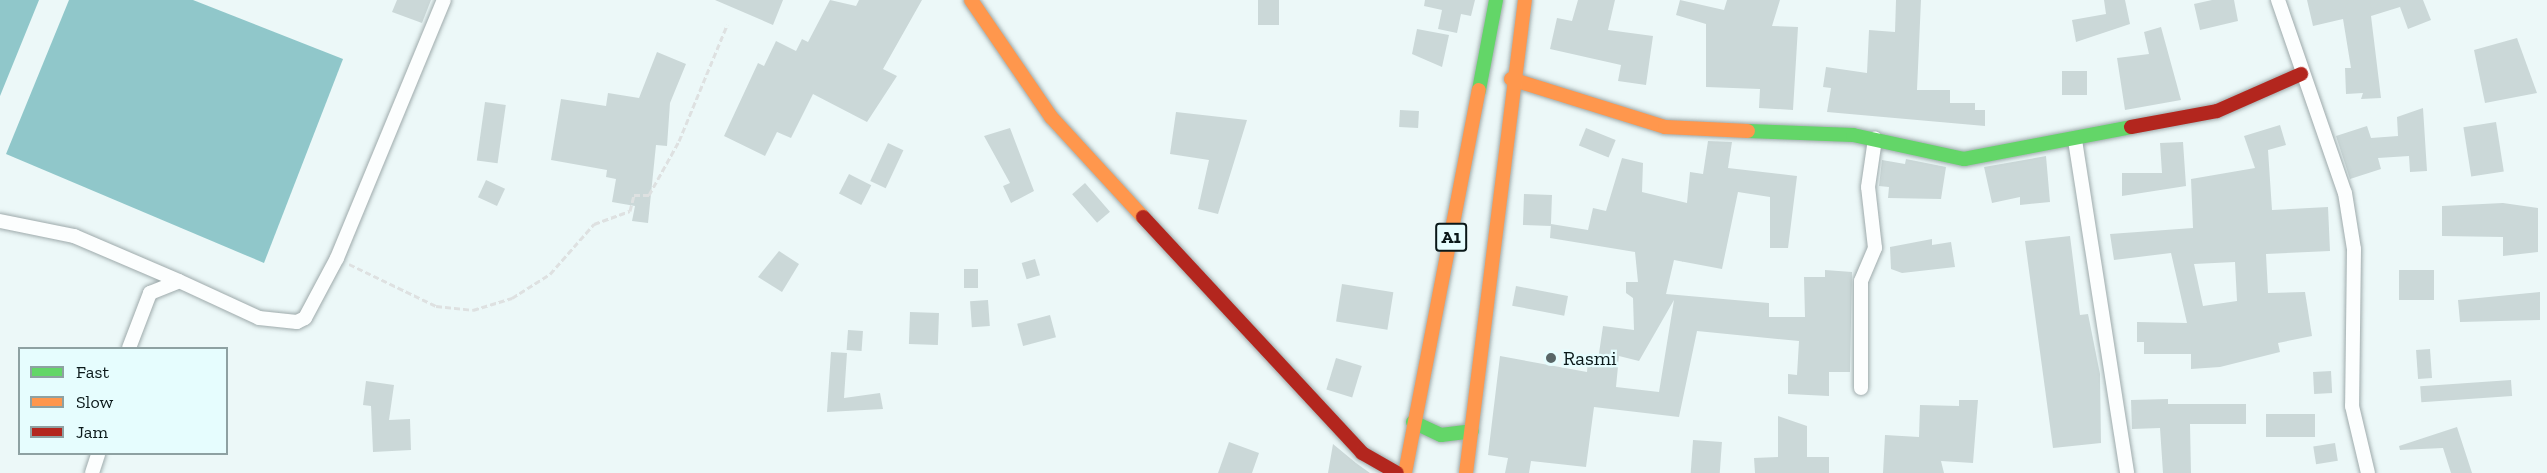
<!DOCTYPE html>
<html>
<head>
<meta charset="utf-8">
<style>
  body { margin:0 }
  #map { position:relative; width:2547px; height:473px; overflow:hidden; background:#ecf8f8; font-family:"Zilla Slab",serif }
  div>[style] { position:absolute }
  .water>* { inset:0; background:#90c7ca }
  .building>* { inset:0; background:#cbd8d8; transform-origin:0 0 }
  .path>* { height:3px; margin-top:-1.5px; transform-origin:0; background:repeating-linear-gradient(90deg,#dee1e1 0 6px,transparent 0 9px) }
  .roads { filter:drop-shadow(0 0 2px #9eaaab) drop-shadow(0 0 2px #9eaaab) }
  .street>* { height:14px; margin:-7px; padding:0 7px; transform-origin:7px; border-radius:7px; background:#fcfefe }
  .fast>* { height:14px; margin:-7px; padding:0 7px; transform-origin:7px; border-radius:7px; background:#63d668 }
  .slow>* { height:14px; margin:-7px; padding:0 7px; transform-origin:7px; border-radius:7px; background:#ff974d }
  .jam>* { height:14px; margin:-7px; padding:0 7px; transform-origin:7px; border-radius:7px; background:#b3261e }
  .dots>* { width:16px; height:16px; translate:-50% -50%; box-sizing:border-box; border:3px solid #e6fdfe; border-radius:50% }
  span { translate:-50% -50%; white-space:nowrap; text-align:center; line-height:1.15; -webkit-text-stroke:4.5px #e6fdfe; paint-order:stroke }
  .shield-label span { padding:2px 4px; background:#e6fdfe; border:2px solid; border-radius:4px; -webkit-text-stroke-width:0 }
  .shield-label { font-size:18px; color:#0a1819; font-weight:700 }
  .poi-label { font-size:20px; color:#0a1819 }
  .left { translate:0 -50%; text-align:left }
  .legend { position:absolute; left:18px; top:347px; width:210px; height:108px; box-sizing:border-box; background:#e6fdfe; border:2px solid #8ea1a2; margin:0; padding:8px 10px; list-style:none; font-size:18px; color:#0a1819 }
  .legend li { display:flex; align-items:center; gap:12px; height:30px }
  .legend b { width:30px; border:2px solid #8ea1a2 }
</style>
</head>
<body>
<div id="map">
  <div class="water">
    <div style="clip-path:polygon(0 0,39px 0,0 96px)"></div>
    <div style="clip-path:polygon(69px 0,193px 0,343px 59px,264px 263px,6px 154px)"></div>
  </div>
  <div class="building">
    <div style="clip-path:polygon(397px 0,431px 0,422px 23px,392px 12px)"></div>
    <div style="clip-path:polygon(715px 0,783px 0,773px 25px)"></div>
    <div style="clip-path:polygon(830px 0,856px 6px,859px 0,922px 0,883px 69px,897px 76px,867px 122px,813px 94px,791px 138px,777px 132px,765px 156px,724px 136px,758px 63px,764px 66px,776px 41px,796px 51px,802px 39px,808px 42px)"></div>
    <div style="left:1258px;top:0;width:21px;height:25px"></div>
    <div style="clip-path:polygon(1425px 0,1475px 0,1471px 16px,1461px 14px,1457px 33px,1438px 29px,1442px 10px,1424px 6px)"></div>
    <div style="clip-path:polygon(1578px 0,1615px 0,1608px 30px,1653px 36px,1646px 85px,1618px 81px,1621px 65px,1550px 49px,1557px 18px,1572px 21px)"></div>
    <div style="clip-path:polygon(1680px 0,1724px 10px,1727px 0,1780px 0,1772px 26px,1798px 27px,1793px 110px,1759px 108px,1760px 89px,1706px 87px,1706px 24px,1676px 15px)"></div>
    <div style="clip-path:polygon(1896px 0,1921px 0,1917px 90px,1950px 90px,1950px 103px,1975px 103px,1975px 110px,1985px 110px,1985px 126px,1827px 112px,1831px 88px,1823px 87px,1826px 67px,1867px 73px,1869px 30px,1895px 32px)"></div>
    <div style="clip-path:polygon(2104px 0,2125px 0,2130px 24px,2076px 42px,2072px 20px,2106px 14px)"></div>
    <div style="clip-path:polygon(2212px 0,2234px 0,2238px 21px,2200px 30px,2194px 4px)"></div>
    <div style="clip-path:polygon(2307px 0,2423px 0,2431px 20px,2408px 29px,2400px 7px,2371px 16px,2381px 98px,2361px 99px,2363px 93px,2346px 94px,2345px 68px,2351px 68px,2343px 19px,2313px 26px)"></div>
    <div style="clip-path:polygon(2161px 27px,2181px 100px,2125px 110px,2117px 58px,2149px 54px,2144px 32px)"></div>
    <div style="clip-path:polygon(1417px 29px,1449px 35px,1442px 67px,1412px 54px)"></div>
    <div style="clip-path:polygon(2517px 38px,2537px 93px,2485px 103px,2474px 50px)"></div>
    <div style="clip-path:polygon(657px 52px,686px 64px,670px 103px,667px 146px,656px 145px,648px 223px,632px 221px,635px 206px,612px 202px,616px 179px,606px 177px,607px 170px,551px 160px,561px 99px,606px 106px,608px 93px,639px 98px)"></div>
    <div style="left:2062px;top:71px;width:25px;height:24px"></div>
    <div style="left:485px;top:102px;width:21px;height:59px;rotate:8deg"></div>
    <div style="clip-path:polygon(2423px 108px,2427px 171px,2410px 172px,2409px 156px,2378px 158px,2381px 169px,2350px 179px,2336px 136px,2367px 126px,2371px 138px,2398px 136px,2397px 117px)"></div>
    <div style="left:1400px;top:110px;width:19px;height:17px;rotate:3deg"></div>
    <div style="clip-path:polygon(1176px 112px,1247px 120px,1218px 214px,1198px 209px,1209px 160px,1170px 154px)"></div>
    <div style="left:2496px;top:122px;width:50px;height:33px;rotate:81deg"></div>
    <div style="clip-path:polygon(evenodd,2280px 125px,2286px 145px,2268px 150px,2272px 210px,2328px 207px,2330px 251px,2266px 254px,2268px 293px,2305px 292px,2312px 336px,2278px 343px,2280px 352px,2220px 367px,2191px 369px,2191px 354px,2144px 354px,2144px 342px,2137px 342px,2137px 322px,2187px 323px,2171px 253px,2114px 260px,2110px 234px,2193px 228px,2191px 179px,2255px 168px,2244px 136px,2280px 125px,2235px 262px,2237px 301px,2203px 306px,2194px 264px,2235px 262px)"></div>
    <div style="clip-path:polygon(1010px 128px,1034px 191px,1011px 203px,1003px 186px,1010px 183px,984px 136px)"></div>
    <div style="left:1586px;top:128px;width:32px;height:19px;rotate:22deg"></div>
    <div style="clip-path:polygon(evenodd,1708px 141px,1732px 142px,1728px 168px,1797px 176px,1788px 248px,1770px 248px,1770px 197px,1738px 192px,1722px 269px,1674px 260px,1666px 294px,1769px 303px,1769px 317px,1805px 317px,1804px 277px,1825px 277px,1825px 270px,1852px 272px,1850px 372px,1829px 372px,1829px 396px,1788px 394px,1788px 374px,1797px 375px,1799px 341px,1697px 331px,1679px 417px,1594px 407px,1586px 467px,1531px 461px,1529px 473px,1505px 473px,1508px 458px,1488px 455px,1500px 356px,1587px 372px,1588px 359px,1598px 360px,1603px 326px,1634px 330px,1633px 298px,1626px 293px,1626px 282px,1638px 282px,1635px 252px,1550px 238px,1551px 224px,1588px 230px,1593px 208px,1606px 211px,1622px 158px,1643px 163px,1642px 192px,1687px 203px,1690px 172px,1703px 174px,1708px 141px,1674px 300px,1659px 392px,1616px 387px,1619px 356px,1639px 361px,1674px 300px)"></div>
    <div style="clip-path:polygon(2183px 142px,2186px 186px,2122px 196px,2122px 173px,2162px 173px,2160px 143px)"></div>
    <div style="left:888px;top:143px;width:17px;height:42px;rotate:25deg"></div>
    <div style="clip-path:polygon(2046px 156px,2050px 202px,2020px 205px,2020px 197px,1992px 203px,1984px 167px)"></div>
    <div style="clip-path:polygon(1906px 159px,1946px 167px,1941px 199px,1888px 198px,1889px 187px,1879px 186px,1882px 160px,1905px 164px)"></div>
    <div style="left:849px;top:174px;width:25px;height:22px;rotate:27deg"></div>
    <div style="left:486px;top:180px;width:21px;height:19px;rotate:25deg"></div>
    <div style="left:1085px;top:183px;width:38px;height:17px;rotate:49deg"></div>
    <div style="left:1524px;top:194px;width:28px;height:31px;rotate:2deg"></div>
    <div style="clip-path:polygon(2503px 203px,2538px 208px,2538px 252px,2503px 256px,2503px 237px,2442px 236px,2442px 206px)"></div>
    <div style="clip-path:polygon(2070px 236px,2080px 315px,2088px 314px,2100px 374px,2101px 443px,2053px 448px,2025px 241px)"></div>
    <div style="clip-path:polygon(1932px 239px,1932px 245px,1951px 242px,1955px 267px,1902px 273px,1891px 269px,1890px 247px)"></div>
    <div style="clip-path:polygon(779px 251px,799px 264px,782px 292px,758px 277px)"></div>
    <div style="left:1035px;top:259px;width:17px;height:14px;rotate:73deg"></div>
    <div style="left:964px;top:269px;width:14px;height:19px"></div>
    <div style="left:2399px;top:270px;width:35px;height:30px"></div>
    <div style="left:1342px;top:284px;width:52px;height:38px;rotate:9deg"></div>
    <div style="left:1516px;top:286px;width:53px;height:20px;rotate:11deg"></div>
    <div style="clip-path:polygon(2540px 292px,2540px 320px,2460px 322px,2458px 300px)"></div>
    <div style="left:988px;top:300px;width:26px;height:18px;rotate:86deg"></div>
    <div style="left:910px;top:312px;width:29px;height:32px;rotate:2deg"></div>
    <div style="left:1050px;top:315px;width:23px;height:34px;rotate:75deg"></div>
    <div style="left:848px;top:330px;width:15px;height:20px;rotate:4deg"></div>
    <div style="left:2430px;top:349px;width:29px;height:14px;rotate:86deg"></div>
    <div style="clip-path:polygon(831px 352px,847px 353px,844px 398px,880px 393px,883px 409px,827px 412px)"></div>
    <div style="left:1336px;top:358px;width:27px;height:33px;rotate:17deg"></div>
    <div style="left:2331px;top:371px;width:22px;height:18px;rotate:87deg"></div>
    <div style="left:2511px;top:380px;width:16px;height:91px;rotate:86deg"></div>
    <div style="clip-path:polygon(366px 381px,394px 385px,389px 420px,410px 419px,411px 450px,373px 452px,371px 406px,363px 405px)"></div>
    <div style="clip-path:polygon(2168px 399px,2168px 404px,2246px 404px,2246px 424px,2190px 424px,2191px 473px,2163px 473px,2160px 428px,2132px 429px,2131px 400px)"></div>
    <div style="clip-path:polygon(1959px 400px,1978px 400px,1973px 463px,1941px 461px,1944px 473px,1883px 473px,1885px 435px,1919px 437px,1920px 405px,1959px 406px)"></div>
    <div style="left:2315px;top:414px;width:23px;height:49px;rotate:90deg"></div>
    <div style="clip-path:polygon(1778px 416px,1807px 426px,1807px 457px,1829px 457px,1829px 473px,1755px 473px,1754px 458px,1778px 457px)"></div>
    <div style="clip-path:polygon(2457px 427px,2472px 473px,2451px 473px,2443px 448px,2400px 450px,2399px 446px)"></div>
    <div style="left:1693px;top:440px;width:29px;height:33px;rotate:4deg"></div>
    <div style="clip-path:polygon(1229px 442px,1259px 453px,1252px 473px,1218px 473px)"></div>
    <div style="left:2335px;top:443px;width:18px;height:22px;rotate:81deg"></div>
    <div style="clip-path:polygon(1333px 444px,1356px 463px,1370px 473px,1328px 473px)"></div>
  </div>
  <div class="path">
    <div style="left:349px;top:264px;width:97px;rotate:25.8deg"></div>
    <div style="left:436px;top:306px;width:37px;rotate:6deg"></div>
    <div style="left:473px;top:310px;width:41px;rotate:-17.1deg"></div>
    <div style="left:512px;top:298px;width:45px;rotate:-32.3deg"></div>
    <div style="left:550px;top:274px;width:67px;rotate:-48.7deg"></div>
    <div style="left:594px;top:224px;width:38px;rotate:-20deg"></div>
    <div style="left:630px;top:211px;width:16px;rotate:-76deg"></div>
    <div style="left:634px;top:195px;width:15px"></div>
    <div style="left:649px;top:195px;width:62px;rotate:-60.9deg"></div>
    <div style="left:679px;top:141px;width:126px;rotate:-67.5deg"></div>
  </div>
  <div class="roads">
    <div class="street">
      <div style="left:2278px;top:0;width:204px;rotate:70.9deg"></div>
      <div style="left:2345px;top:193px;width:57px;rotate:80.9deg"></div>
      <div style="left:2354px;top:249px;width:157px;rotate:90.7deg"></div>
      <div style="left:2352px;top:406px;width:69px;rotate:76.6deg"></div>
      <div style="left:2075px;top:140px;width:337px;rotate:81.1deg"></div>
      <div style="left:0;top:221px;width:76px;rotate:11.5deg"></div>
      <div style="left:74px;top:236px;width:114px;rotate:23.2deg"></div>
      <div style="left:129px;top:348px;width:59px;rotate:-69.1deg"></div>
      <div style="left:150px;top:293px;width:31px;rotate:-22deg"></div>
      <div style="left:179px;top:281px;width:88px;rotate:24.8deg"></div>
      <div style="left:259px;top:318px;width:38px;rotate:6deg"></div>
      <div style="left:297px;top:322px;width:9px;rotate:-27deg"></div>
      <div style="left:305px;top:318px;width:68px;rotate:-61.9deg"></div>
      <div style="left:337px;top:258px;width:279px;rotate:-67.5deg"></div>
      <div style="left:1861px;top:388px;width:107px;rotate:-90deg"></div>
      <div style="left:1861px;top:281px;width:36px;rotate:-67deg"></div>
      <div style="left:1875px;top:248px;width:61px;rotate:-96.5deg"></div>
      <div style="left:1868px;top:187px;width:49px;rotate:-81.7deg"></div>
      <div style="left:92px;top:473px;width:20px;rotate:-72deg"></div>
    </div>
    <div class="fast">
      <div style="left:1479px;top:90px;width:92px;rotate:-79.3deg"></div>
      <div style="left:1748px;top:131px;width:105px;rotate:2.2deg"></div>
      <div style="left:1853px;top:135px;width:114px;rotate:12.2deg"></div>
      <div style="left:1964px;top:159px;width:170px;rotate:-10.8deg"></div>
      <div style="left:1413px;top:422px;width:31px;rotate:25deg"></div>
      <div style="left:1441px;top:435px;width:31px;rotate:-7deg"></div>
    </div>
    <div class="slow">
      <div style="left:971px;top:0;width:142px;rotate:55.6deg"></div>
      <div style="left:1051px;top:117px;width:136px;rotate:47.4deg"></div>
      <div style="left:1511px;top:79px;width:161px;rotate:17.3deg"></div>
      <div style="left:1665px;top:127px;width:83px;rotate:2.8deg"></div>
      <div style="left:1405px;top:473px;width:390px;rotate:-79.1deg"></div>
      <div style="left:1466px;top:473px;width:477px;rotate:-82.9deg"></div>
    </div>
    <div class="jam">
      <div style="left:2131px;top:127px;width:87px;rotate:-10.5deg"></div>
      <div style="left:2217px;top:111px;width:92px;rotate:-23.8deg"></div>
      <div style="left:1143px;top:217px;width:322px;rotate:47.1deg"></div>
      <div style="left:1362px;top:453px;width:40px;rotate:29.7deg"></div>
    </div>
  </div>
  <div class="dots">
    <div style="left:1551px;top:358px;background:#596667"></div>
  </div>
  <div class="shield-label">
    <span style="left:1451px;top:237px">A1</span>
  </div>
  <div class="poi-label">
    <span class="left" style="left:1563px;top:358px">Rasmi</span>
  </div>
  <ul class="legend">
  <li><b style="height:8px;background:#63d668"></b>Fast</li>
  <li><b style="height:8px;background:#ff974d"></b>Slow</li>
  <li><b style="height:8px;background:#b3261e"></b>Jam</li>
  </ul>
</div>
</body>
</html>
